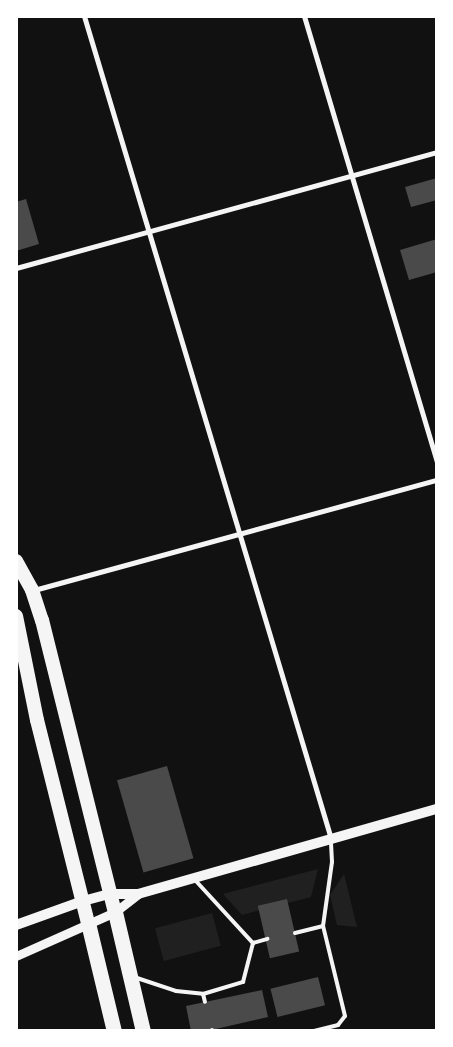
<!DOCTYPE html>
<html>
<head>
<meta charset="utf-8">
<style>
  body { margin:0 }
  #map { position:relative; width:453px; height:1047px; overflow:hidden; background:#111; font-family:"Alegreya Sans",sans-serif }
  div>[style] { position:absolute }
  .green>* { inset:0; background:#202020; transform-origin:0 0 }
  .building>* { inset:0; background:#4a4a4a; transform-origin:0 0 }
  .service>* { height:4px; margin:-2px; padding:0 2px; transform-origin:2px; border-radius:2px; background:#f5f5f5 }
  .minor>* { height:5px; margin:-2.5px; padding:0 2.5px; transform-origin:2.5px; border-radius:2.5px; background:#f5f5f5 }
  .tertiary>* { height:9px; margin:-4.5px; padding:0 4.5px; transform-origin:4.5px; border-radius:4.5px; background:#f5f5f5 }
  .secondary>* { height:10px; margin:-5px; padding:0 5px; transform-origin:5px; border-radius:5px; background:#f5f5f5 }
  .trunk>* { height:14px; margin:-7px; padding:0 7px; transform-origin:7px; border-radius:7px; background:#f5f5f5 }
  .motorway>* { height:15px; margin:-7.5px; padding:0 7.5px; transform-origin:7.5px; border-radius:7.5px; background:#f5f5f5 }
  span { translate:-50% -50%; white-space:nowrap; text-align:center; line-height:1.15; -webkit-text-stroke:4px #fff; paint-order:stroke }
  .frame { position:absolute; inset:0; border:18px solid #fff; pointer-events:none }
</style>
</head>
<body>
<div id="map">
  <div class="green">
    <div style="clip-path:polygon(318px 869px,311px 897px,242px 915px,223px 894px)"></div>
    <div style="clip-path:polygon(344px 874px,357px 927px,337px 925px,330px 895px)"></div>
    <div style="left:212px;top:913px;width:34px;height:59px;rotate:75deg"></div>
  </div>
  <div class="building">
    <div style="clip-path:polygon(437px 178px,437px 200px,411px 207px,405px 187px)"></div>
    <div style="clip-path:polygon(26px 199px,39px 244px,16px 251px,16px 202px)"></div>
    <div style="clip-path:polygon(437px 239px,437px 272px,409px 280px,400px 250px)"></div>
    <div style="left:167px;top:766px;width:96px;height:52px;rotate:74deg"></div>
    <div style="left:287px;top:899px;width:54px;height:30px;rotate:77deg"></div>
    <div style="left:318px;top:977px;width:29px;height:49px;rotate:76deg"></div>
    <div style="clip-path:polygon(262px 990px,268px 1017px,207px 1031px,191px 1031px,186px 1006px)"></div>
  </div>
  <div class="service">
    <div style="left:195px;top:880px;width:86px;rotate:47.4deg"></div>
    <div style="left:295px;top:933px;width:29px;rotate:-14deg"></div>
    <div style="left:253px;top:943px;width:15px;rotate:-16deg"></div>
    <div style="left:134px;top:977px;width:44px;rotate:18.4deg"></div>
    <div style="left:176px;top:991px;width:27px;rotate:6deg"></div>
    <div style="left:203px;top:994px;width:8px;rotate:76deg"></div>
    <div style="left:203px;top:994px;width:42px;rotate:-16.7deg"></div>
    <div style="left:243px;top:982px;width:40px;rotate:-75.6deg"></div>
    <div style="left:212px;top:1030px;width:1px;rotate:90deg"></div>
    <div style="left:314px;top:1031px;width:25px;rotate:-14deg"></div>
    <div style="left:338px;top:1025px;width:11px;rotate:-52deg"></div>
    <div style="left:345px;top:1016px;width:93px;rotate:-103.7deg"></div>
    <div style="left:323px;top:926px;width:65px;rotate:-82deg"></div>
    <div style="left:332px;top:862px;width:20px;rotate:-93deg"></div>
  </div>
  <div class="minor">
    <div style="left:84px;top:16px;width:859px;rotate:73.29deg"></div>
    <div style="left:304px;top:16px;width:465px;rotate:73.4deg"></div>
    <div style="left:16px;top:268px;width:437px;rotate:-15.4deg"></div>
    <div style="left:34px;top:590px;width:418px;rotate:-15.3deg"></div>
  </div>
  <div class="tertiary">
    <div style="left:16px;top:956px;width:108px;rotate:-24deg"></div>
    <div style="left:115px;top:912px;width:29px;rotate:-38deg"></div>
  </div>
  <div class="secondary">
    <div style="left:16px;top:925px;width:71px;rotate:-19.7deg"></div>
    <div style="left:83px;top:901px;width:28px;rotate:-15deg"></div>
    <div style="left:110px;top:894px;width:28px"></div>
    <div style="left:138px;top:894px;width:311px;rotate:-15.9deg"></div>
  </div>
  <div class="trunk">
    <div style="left:16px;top:561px;width:33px;rotate:61deg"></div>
    <div style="left:32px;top:590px;width:32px;rotate:72deg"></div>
    <div style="left:42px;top:620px;width:301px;rotate:76deg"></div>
    <div style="left:16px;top:616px;width:106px;rotate:78.6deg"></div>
    <div style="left:37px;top:720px;width:209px;rotate:75.9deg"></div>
  </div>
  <div class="motorway">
    <div style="left:115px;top:912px;width:122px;rotate:76.8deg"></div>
    <div style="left:88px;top:923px;width:111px;rotate:76.5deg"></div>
  </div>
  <div class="frame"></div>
</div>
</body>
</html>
